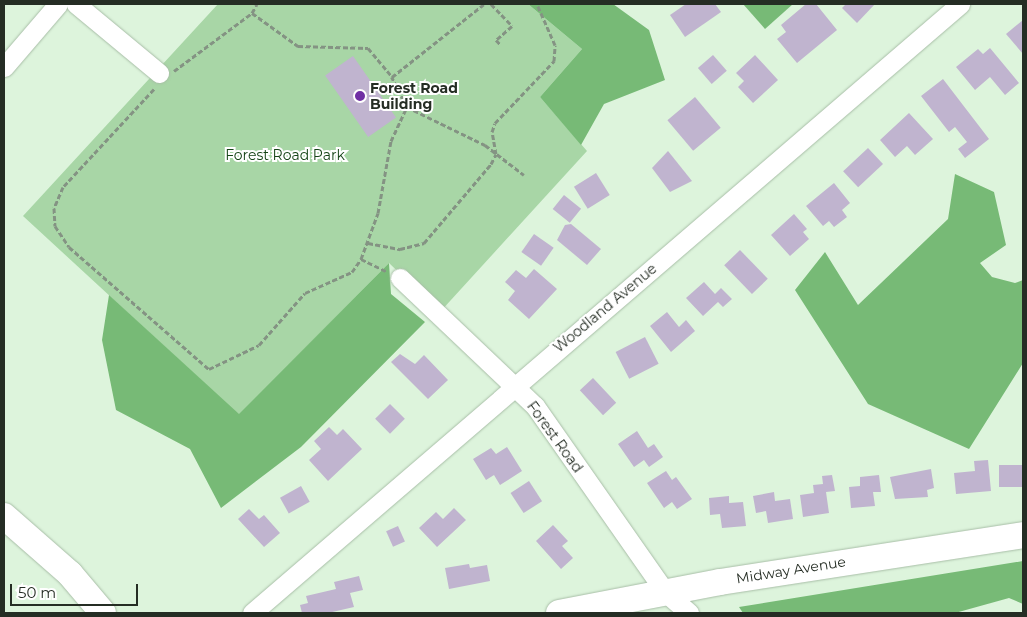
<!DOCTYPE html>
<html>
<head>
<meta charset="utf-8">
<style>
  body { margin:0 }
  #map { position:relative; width:1027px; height:617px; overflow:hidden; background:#ddf4dc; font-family:Montserrat,sans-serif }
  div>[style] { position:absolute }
  .green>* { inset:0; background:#a8d6a6 }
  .forest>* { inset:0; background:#77ba76 }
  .building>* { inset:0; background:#c0b4cf; transform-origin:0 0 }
  .path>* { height:3px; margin-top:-1.5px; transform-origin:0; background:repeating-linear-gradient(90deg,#849383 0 5px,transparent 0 7.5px) }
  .roads { filter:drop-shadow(0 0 1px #a8bea7) drop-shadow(0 0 1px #a8bea7) }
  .minor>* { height:19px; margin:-9.5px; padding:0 9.5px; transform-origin:9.5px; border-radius:9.5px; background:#fff }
  .secondary>* { height:26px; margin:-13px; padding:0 13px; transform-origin:13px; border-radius:13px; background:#fff }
  .dots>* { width:14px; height:14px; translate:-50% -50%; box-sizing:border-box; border:2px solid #fff; border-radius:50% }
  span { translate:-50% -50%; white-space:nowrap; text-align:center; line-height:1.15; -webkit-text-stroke:4px #fff; paint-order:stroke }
  .poi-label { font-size:14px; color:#252d24; font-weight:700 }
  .left { translate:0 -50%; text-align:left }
  .park-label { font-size:14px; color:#154416 }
  .street-label { font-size:14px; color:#252d24 }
  .frame { position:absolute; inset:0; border:5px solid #252d24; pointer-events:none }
  .scale { position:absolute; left:10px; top:584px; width:128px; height:22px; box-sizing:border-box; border:2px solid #252d24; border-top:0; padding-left:6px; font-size:15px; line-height:18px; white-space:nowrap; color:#252d24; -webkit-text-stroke:4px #fff; paint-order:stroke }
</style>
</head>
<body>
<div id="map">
  <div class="green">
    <div style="clip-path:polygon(218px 4px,528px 4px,582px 49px,540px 97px,587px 151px,440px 312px,389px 263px,239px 415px,23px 216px)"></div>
  </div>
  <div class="forest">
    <div style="clip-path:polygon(528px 4px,613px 4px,649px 30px,665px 80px,604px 104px,581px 145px,540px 97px,582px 49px)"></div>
    <div style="clip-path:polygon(743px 4px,793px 4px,765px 29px)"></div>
    <div style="clip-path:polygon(955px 174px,994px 192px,1006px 245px,980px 263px,992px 277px,1015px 283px,1023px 280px,1023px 363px,969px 449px,868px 404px,795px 290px,825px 252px,858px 305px,948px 219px)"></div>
    <div style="clip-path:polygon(389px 263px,391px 294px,425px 322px,301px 447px,221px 508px,190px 449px,116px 410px,102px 340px,109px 295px,239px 414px)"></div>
    <div style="clip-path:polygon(1023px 561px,1023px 604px,1009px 598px,955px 613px,743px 613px,739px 607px)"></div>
  </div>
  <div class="building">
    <div style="clip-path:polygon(686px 4px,715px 4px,721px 12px,685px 37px,670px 15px)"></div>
    <div style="clip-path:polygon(806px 4px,816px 4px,837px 30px,797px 63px,777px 39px,786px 32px,781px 25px)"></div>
    <div style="clip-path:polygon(846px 4px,875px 4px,857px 23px,842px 8px)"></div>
    <div style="clip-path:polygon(1023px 20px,1023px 54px,1006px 34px)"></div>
    <div style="clip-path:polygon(990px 48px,1019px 83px,1005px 95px,990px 77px,975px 90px,956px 67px,978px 49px,983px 54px)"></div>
    <div style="left:713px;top:55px;width:21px;height:20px;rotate:49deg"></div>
    <div style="clip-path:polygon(755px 55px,778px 80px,753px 103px,738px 87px,744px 81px,736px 73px)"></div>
    <div style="left:353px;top:56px;width:75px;height:34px;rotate:55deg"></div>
    <div style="clip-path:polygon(943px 79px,989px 139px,965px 158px,958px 149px,967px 142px,955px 127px,949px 132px,921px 96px)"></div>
    <div style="left:695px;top:97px;width:40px;height:36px;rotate:50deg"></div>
    <div style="clip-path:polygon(909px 113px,933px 139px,915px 155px,907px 146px,895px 157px,880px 140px)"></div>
    <div style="left:868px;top:148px;width:22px;height:34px;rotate:47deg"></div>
    <div style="clip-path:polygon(668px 151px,692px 181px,670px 192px,652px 168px)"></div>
    <div style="left:596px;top:173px;width:26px;height:26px;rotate:58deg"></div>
    <div style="clip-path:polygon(834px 183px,850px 203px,842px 210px,847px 217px,834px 227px,829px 221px,823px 226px,806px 206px)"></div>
    <div style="left:564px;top:195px;width:22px;height:18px;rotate:39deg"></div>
    <div style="clip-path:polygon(794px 214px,807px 229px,803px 232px,809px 239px,790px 256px,771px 235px)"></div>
    <div style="clip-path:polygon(571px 224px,601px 249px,587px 265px,557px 240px,565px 225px)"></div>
    <div style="left:534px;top:234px;width:24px;height:22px;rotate:35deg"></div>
    <div style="left:740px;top:250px;width:40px;height:22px;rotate:46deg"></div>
    <div style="clip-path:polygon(534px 269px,557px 289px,529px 319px,508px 300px,515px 291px,505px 282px,516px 270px,526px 278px)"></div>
    <div style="clip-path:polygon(704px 282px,715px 294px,721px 288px,732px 299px,723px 307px,718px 302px,703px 316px,686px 298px)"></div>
    <div style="clip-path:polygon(667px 312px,679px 327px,686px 320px,695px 331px,671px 352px,650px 326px)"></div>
    <div style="left:645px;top:337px;width:30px;height:33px;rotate:63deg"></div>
    <div style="clip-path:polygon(400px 354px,415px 364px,424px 355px,448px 380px,428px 399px,391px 362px)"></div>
    <div style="left:593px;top:378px;width:34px;height:18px;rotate:47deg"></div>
    <div style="left:390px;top:404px;width:21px;height:21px;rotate:45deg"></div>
    <div style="clip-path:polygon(329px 427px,337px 435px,343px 429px,362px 449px,328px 481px,309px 460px,321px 449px,314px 441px)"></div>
    <div style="clip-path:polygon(637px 431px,648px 448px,654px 444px,663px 457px,649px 467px,644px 460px,634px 467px,618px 444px)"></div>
    <div style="clip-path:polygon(507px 447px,522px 471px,500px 485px,494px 475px,486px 480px,473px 459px,491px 448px,496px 454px)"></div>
    <div style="clip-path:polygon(988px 460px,991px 491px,956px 494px,954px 473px,975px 471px,974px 461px)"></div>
    <div style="left:1023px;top:465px;width:22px;height:24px;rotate:90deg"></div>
    <div style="clip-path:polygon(931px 469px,934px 488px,927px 490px,928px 497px,895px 499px,890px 477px)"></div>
    <div style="clip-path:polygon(666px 471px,672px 480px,676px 477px,692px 499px,677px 509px,672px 502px,664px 508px,647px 483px)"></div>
    <div style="clip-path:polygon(832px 475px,835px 491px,826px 492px,829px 513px,803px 517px,800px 495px,814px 493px,813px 485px,823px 484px,822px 476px)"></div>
    <div style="clip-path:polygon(879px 475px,881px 492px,873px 492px,875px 506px,851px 508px,849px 487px,860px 486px,860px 477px)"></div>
    <div style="left:529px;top:481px;width:24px;height:22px;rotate:57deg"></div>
    <div style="left:301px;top:486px;width:18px;height:24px;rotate:61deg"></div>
    <div style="clip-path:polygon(774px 492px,775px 501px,790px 499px,793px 519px,768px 523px,766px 511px,756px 513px,753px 496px)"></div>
    <div style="clip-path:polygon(729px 496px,729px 503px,743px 502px,746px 526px,722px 528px,720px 514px,710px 515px,709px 498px)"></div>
    <div style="clip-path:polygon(454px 508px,466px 520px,437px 547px,419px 528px,436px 512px,443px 519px)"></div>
    <div style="clip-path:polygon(249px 509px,259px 519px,264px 515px,280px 533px,264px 547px,238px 519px)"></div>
    <div style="clip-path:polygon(553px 525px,568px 541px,562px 546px,573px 558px,561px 569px,536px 541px)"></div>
    <div style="left:398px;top:526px;width:17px;height:13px;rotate:66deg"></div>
    <div style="clip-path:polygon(469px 564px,470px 568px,487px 565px,490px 581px,449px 589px,445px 568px)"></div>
    <div style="clip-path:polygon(359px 576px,363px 590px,350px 593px,354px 607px,328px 613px,302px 613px,300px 605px,308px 603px,306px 596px,336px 589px,334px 582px)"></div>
  </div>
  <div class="path">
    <div style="left:491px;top:4px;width:30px;rotate:46deg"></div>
    <div style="left:512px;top:26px;width:21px;rotate:139deg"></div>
    <div style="left:496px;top:40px;width:7px;rotate:45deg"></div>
    <div style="left:252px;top:13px;width:10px;rotate:-61deg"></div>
    <div style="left:174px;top:71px;width:97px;rotate:-36.6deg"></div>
    <div style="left:252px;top:13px;width:57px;rotate:35.7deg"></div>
    <div style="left:298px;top:46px;width:70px;rotate:1.6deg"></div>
    <div style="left:368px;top:48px;width:38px;rotate:50deg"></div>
    <div style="left:392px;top:77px;width:117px;rotate:-38.4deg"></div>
    <div style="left:154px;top:89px;width:134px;rotate:132.9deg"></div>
    <div style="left:63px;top:187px;width:23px;rotate:113deg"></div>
    <div style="left:54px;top:208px;width:18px;rotate:87deg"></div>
    <div style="left:55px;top:226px;width:25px;rotate:56deg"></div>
    <div style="left:69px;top:247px;width:186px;rotate:41.1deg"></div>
    <div style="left:209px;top:369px;width:55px;rotate:-25.6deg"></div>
    <div style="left:259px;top:345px;width:69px;rotate:-48.5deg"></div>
    <div style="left:305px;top:293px;width:51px;rotate:-24.1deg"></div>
    <div style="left:352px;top:272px;width:16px;rotate:-55deg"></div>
    <div style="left:361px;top:259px;width:49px;rotate:-69.7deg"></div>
    <div style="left:378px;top:213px;width:73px;rotate:-79.8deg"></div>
    <div style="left:391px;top:141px;width:38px;rotate:-65deg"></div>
    <div style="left:407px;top:107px;width:34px;rotate:-117deg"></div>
    <div style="left:407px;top:107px;width:87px;rotate:26deg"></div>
    <div style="left:485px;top:145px;width:49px;rotate:37.6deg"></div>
    <div style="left:368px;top:243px;width:33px;rotate:11deg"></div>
    <div style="left:400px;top:249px;width:25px;rotate:-14deg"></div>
    <div style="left:424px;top:243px;width:104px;rotate:-49.7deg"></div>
    <div style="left:491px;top:164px;width:11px;rotate:-63deg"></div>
    <div style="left:496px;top:154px;width:22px;rotate:-100deg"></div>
    <div style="left:492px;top:132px;width:9px;rotate:-72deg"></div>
    <div style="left:495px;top:123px;width:86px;rotate:-46.4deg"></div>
    <div style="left:554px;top:61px;width:16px;rotate:-86deg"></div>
    <div style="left:555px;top:45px;width:45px;rotate:-113.7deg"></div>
    <div style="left:361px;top:259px;width:28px;rotate:26deg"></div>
  </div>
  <div class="roads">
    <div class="minor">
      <div style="left:76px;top:4px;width:108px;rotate:39.7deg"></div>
      <div style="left:4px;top:67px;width:83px;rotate:-49.4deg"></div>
      <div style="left:400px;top:278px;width:186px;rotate:43.5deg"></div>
      <div style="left:535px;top:406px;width:227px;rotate:55deg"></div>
      <div style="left:665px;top:592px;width:32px;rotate:41deg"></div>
      <div style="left:252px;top:613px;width:934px;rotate:-40.7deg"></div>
    </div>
    <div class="secondary">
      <div style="left:4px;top:516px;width:88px;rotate:41.3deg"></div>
      <div style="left:70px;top:574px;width:51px;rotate:49.8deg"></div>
      <div style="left:559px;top:613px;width:164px;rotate:-10.9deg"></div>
      <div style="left:720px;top:582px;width:307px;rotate:-8.8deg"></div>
    </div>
  </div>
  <div class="dots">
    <div style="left:360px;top:96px;background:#702fa4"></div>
  </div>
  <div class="poi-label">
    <span class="left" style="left:370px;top:96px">Forest Road<br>Building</span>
  </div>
  <div class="park-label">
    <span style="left:285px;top:155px">Forest Road Park</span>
  </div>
  <div class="street-label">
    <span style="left:605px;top:308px;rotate:-40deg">Woodland Avenue</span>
    <span style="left:555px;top:437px;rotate:54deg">Forest Road</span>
    <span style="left:791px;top:570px;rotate:-9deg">Midway Avenue</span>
  </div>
  <div class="frame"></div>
  <div class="scale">50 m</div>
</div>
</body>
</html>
